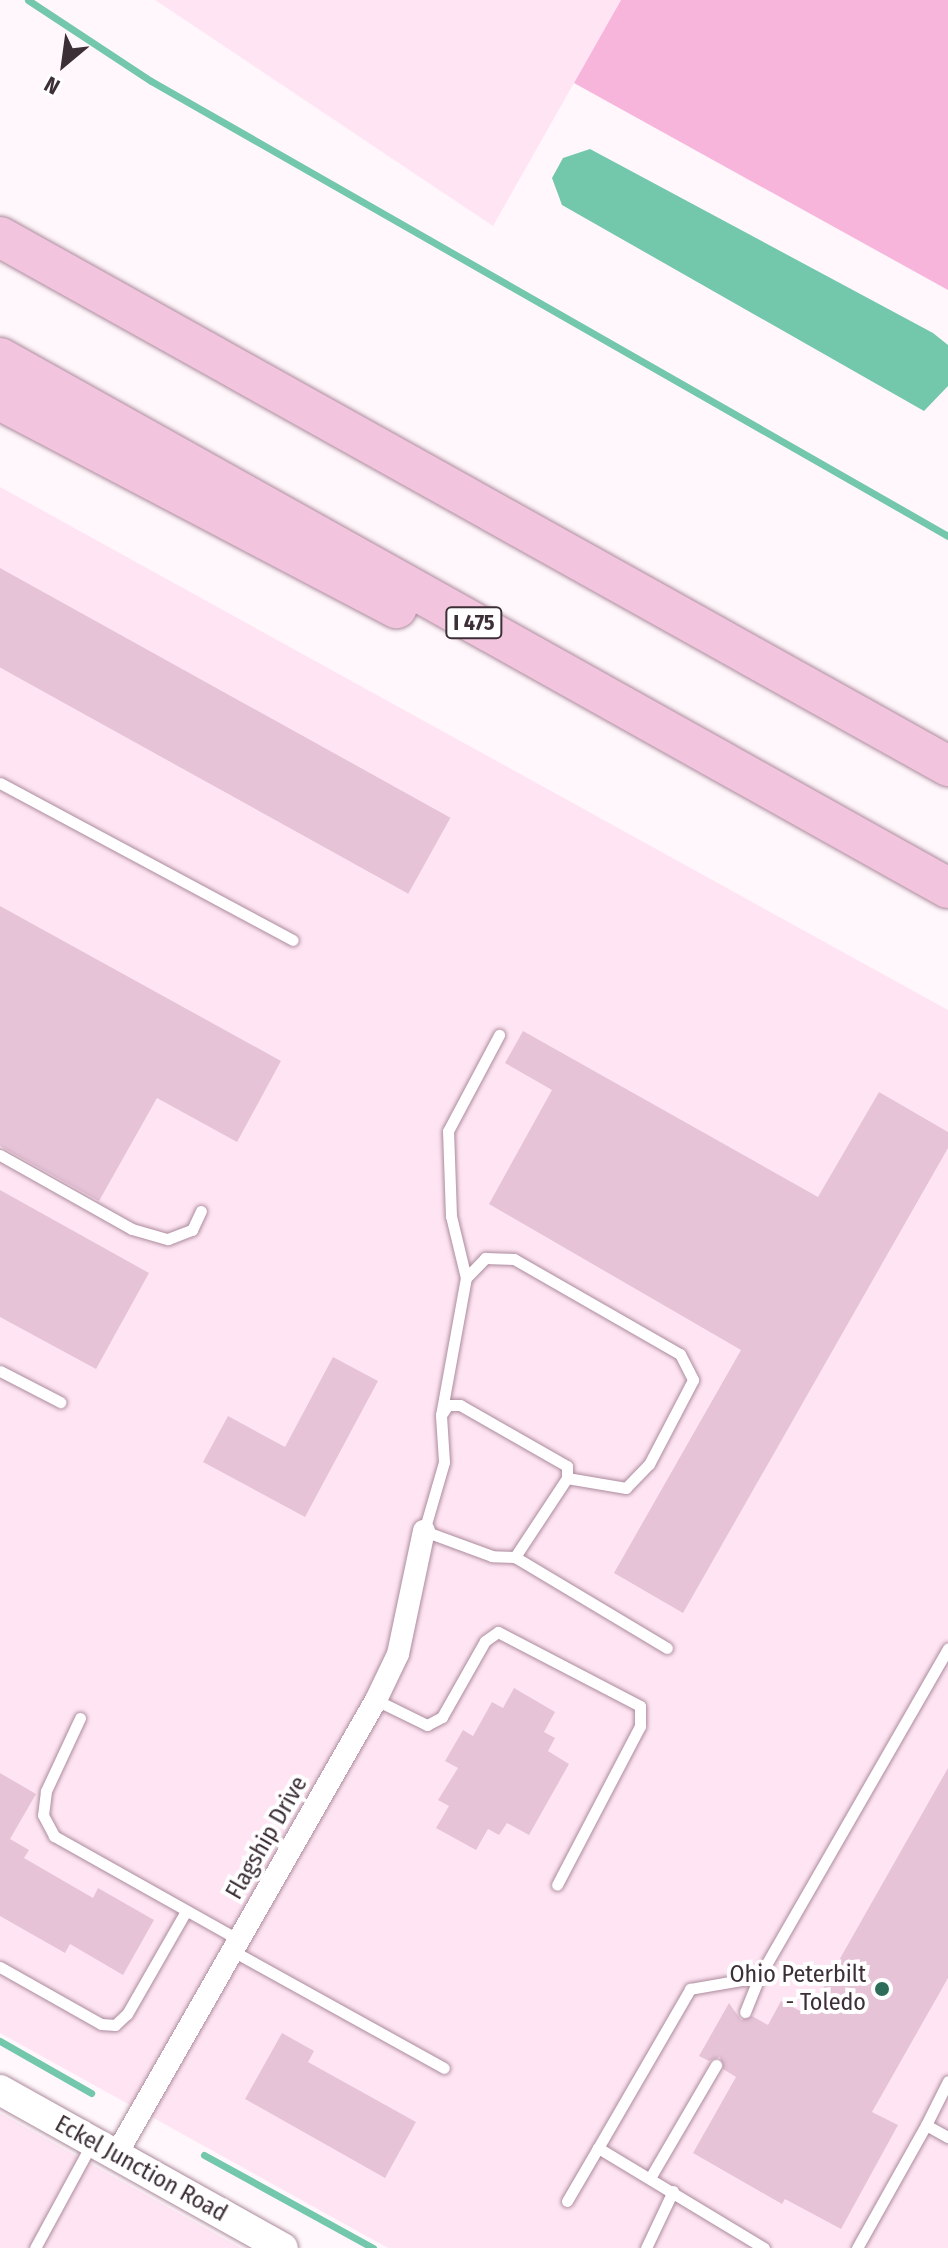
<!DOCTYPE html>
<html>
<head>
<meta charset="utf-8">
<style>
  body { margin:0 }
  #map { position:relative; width:948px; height:2248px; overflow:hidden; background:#fff7fb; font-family:"Fira Sans Condensed",sans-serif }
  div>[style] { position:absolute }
  .built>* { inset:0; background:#ffe5f3 }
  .green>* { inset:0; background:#f8b5dc }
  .water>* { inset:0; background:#73c7ab }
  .stream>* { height:7px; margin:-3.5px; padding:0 3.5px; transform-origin:3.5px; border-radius:3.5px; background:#73c7ab }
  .building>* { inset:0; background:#e6c3d7; transform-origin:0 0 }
  .roads { filter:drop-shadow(0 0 2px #ac8b9d) drop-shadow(0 0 2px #ac8b9d) }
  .lane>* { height:11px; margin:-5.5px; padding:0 5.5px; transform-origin:5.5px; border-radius:5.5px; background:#fff }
  .street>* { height:22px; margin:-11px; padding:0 11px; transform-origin:11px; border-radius:11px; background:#fff }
  .secondary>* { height:30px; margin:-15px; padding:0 15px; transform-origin:15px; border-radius:15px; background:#fff }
  .highway>* { height:40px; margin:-20px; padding:0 20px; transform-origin:20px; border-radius:20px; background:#f2c4de }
  .dots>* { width:22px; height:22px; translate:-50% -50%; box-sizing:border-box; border:4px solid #fff; border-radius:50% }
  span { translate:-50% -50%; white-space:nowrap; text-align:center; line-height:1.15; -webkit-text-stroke:8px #fff; paint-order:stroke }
  .shield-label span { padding:2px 6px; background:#fff; border:2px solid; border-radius:6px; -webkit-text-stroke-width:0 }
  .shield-label { font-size:22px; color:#3c2f36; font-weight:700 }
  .street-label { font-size:24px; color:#3c2f36 }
  .poi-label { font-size:24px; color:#3c2f36 }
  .right { translate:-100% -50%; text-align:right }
  .north { position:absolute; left:24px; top:24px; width:80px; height:80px; -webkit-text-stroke:6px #fff; paint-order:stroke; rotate:209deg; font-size:22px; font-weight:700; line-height:32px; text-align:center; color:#3c2f36 }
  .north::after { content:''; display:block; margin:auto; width:28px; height:36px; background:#3c2f36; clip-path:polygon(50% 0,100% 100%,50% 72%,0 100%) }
</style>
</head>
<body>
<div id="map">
  <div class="built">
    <div style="clip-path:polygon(155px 0,621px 0,493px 226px)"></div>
    <div style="clip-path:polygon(0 487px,948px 1010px,948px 2248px,388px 2248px,0 2033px)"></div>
    <div style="clip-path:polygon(0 2113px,241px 2248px,0 2248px)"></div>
  </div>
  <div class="green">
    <div style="clip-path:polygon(621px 0,948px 0,948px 290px,574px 83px)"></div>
  </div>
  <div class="water">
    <div style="clip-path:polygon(590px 149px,933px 333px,948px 345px,948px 386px,924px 411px,562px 205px,552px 178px,563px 158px)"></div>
  </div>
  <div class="stream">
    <div style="left:28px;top:0;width:147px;rotate:33.4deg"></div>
    <div style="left:151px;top:81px;width:918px;rotate:29.72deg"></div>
    <div style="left:0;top:2041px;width:105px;rotate:29.7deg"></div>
    <div style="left:204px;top:2155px;width:193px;rotate:28.8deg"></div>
  </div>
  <div class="building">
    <div style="left:0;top:568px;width:515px;height:87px;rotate:29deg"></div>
    <div style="clip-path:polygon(0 906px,281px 1061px,237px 1142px,157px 1098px,99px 1201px,0 1146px)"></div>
    <div style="clip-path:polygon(523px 1031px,818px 1197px,879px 1092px,948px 1132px,948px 1148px,683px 1613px,614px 1573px,741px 1350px,489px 1204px,552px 1090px,505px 1063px)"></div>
    <div style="clip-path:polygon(0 1190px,149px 1273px,96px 1369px,0 1317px)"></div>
    <div style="clip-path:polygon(333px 1357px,378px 1381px,305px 1517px,203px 1462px,228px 1416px,285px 1447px)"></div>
    <div style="clip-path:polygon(514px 1688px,555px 1712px,544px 1732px,555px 1738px,548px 1751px,569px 1764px,529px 1835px,507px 1823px,499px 1835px,488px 1829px,476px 1850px,436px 1828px,449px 1806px,438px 1800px,458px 1768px,445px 1761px,463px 1730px,473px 1736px,492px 1702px,503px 1708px)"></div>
    <div style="clip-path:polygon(948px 1768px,948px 1978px,872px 2112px,898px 2125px,841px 2229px,785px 2199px,782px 2204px,693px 2153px,736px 2077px,723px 2069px,720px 2057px,709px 2061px,699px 2056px,729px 2003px,741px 2020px,752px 2016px,768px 2025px,781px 2001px,808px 2015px)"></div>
    <div style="clip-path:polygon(0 1773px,36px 1794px,10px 1839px,29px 1850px,24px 1858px,93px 1898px,98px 1888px,154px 1920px,123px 1975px,70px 1944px,65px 1953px,0 1916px)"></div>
    <div style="clip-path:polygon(282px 2033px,314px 2051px,308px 2062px,416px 2122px,385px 2178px,245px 2099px)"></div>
  </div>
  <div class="roads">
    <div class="lane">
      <div style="left:0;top:783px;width:332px;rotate:28.2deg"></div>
      <div style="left:0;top:1155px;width:151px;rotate:29.3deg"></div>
      <div style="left:132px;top:1229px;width:37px;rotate:16deg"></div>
      <div style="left:168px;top:1239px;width:26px;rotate:-21deg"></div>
      <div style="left:192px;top:1230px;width:21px;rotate:-65deg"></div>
      <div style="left:466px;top:1278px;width:64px;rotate:-103.6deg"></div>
      <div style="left:451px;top:1216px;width:85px;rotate:-92deg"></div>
      <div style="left:448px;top:1131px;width:109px;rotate:-62deg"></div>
      <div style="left:0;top:1371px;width:68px;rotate:27.3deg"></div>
      <div style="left:448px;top:1405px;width:12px"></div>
      <div style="left:460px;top:1405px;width:123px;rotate:29.7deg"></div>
      <div style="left:567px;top:1466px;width:12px;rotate:90deg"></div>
      <div style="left:567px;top:1478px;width:95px;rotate:123.4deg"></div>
      <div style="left:515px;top:1557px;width:23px;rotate:-178deg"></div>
      <div style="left:492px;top:1556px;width:72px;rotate:-159.8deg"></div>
      <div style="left:424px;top:1531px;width:72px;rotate:-73.8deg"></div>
      <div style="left:444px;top:1462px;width:47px;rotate:-93.7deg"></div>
      <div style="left:441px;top:1415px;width:12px;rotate:-55deg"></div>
      <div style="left:441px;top:1415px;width:139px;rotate:-79.7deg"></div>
      <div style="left:466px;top:1278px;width:28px;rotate:-46deg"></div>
      <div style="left:485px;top:1258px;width:29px;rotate:2deg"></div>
      <div style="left:514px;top:1259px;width:191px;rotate:29.8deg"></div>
      <div style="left:680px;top:1354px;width:29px;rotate:63deg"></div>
      <div style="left:693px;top:1380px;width:95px;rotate:117.6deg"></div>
      <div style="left:649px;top:1464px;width:33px;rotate:134deg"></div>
      <div style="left:626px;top:1488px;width:60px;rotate:-170.4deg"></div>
      <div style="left:515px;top:1557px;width:177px;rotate:30.9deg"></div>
      <div style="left:376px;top:1700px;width:57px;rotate:26.1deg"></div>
      <div style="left:427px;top:1725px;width:17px;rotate:-28deg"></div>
      <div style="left:442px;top:1717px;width:87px;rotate:-60.5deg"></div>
      <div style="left:485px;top:1641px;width:16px;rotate:-35deg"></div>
      <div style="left:498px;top:1632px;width:160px;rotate:27.5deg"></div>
      <div style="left:640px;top:1706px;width:20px;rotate:90deg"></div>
      <div style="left:640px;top:1726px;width:179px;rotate:117.6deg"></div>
      <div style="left:80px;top:1718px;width:81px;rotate:115deg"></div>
      <div style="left:46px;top:1791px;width:24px;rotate:97deg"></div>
      <div style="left:43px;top:1815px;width:24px;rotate:62deg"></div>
      <div style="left:54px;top:1836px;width:212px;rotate:29.3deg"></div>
      <div style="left:233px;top:1951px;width:241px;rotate:29deg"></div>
      <div style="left:0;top:1967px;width:116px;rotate:29.4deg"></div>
      <div style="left:101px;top:2024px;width:14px;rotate:4deg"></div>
      <div style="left:115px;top:2025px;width:16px;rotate:-43deg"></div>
      <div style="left:127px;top:2014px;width:119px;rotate:-60.2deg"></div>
      <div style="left:745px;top:2012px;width:38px;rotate:-68deg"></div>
      <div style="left:926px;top:2125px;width:49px;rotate:-63.4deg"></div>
      <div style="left:650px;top:2178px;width:131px;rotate:-59.7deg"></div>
      <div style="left:567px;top:2201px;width:61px;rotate:-59.7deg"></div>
      <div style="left:35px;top:2248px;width:119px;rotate:-61.5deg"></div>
      <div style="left:646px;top:2248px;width:63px;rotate:-64.7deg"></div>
      <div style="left:764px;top:2248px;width:194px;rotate:-148.9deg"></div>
      <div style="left:598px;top:2148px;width:184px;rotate:-59.9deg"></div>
      <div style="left:690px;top:1989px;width:70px;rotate:-9.9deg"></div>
      <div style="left:759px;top:1977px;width:379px;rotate:-60.1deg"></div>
      <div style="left:857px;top:2248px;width:141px;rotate:-60.7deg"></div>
      <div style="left:926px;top:2125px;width:25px;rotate:29deg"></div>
    </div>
    <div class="street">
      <div style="left:116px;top:2155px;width:524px;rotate:-60.26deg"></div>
      <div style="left:376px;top:1700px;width:51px;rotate:-64.4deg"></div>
      <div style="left:398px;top:1654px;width:126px;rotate:-78.1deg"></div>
    </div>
    <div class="secondary">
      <div style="left:0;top:2090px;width:324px;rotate:29.2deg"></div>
    </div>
    <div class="highway">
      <div style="left:0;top:237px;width:1086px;rotate:29.16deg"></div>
      <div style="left:0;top:358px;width:1086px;rotate:29.21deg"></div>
      <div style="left:0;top:400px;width:448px;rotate:27.7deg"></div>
    </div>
  </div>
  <div class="dots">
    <div style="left:882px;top:1989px;background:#2d6c59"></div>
  </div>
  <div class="shield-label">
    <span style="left:474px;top:623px">I 475</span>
  </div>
  <div class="street-label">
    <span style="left:267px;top:1838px;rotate:-60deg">Flagship Drive</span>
    <span style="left:141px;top:2169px;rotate:29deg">Eckel Junction Road</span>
  </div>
  <div class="poi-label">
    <span class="right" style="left:866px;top:1989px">Ohio Peterbilt<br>- Toledo</span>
  </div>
  <div class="north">N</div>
</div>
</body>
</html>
